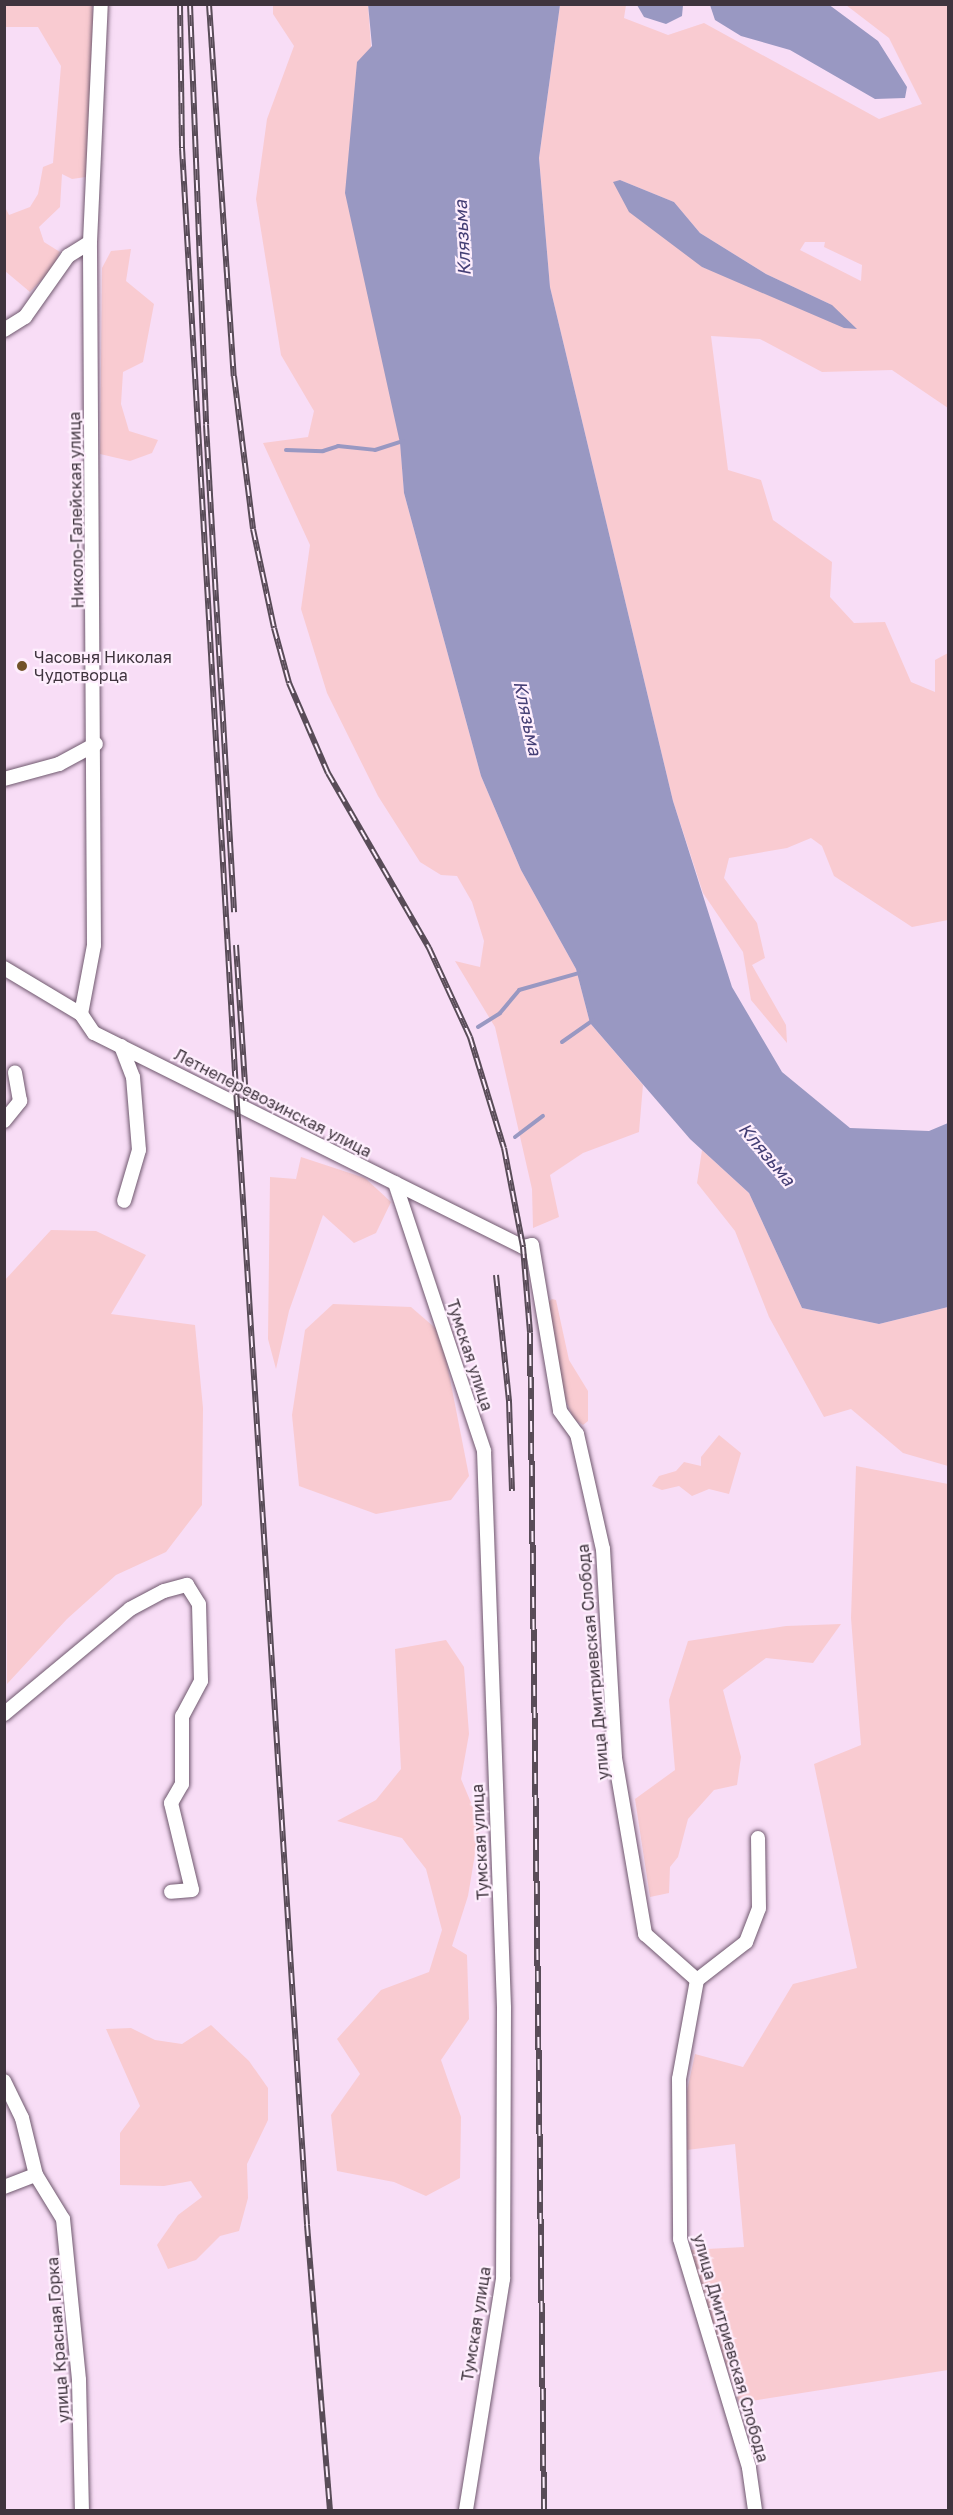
<!DOCTYPE html>
<html>
<head>
<meta charset="utf-8">
<style>
  body { margin:0 }
  #map { position:relative; width:953px; height:2515px; overflow:hidden; background:#f8ddf6; font-family:"Golos Text",sans-serif }
  div>[style] { position:absolute }
  .green>* { inset:0; background:#f9cbd1 }
  .water>* { inset:0; background:#9998c2 }
  .stream>* { height:4px; margin:-2px; padding:0 2px; transform-origin:2px; border-radius:2px; background:#9998c2 }
  .roads { filter:drop-shadow(0 0 2px #6f586e) drop-shadow(0 0 2px #6f586e) }
  .street>* { height:14px; margin:-7px; padding:0 7px; transform-origin:7px; border-radius:7px; background:#fff }
  .rail>* { height:6px; margin-top:-3px; transform-origin:0; background:repeating-linear-gradient(90deg,#feeefd 0 11px,#594c58 0 22px); box-sizing:border-box; border-block:2px solid #594c58 }
  .dots>* { width:16px; height:16px; translate:-50% -50%; box-sizing:border-box; border:3px solid #feeefd; border-radius:50% }
  span { translate:-50% -50%; white-space:nowrap; text-align:center; line-height:1.15; -webkit-text-stroke:4.5px #feeefd; paint-order:stroke }
  .street-label { font-size:16px; color:#3f343e }
  .poi-label { font-size:16px; color:#3f343e }
  .left { translate:0 -50%; text-align:left }
  .water-label { font-size:18px; color:#443e75; font-style:italic }
  .frame { position:absolute; inset:0; border:6px solid #3f343e; pointer-events:none }
</style>
</head>
<body>
<div id="map">
  <div class="green">
    <div style="clip-path:polygon(5px 5px,92px 5px,93px 18px,86px 177px,72px 179px,62px 174px,60px 207px,39px 227px,44px 242px,60px 252px,53px 268px,30px 292px,5px 271px,4px 205px,9px 215px,30px 207px,38px 194px,43px 167px,53px 163px,61px 66px,38px 27px,5px 27px)"></div>
    <div style="clip-path:polygon(273px 5px,368px 5px,404px 493px,481px 776px,521px 870px,576px 969px,590px 1023px,643px 1085px,639px 1132px,583px 1153px,550px 1175px,559px 1217px,533px 1228px,532px 1189px,495px 1027px,455px 961px,480px 967px,484px 941px,472px 902px,457px 876px,441px 875px,420px 862px,378px 796px,327px 693px,301px 609px,310px 545px,263px 443px,308px 437px,314px 411px,281px 355px,256px 199px,267px 119px,294px 46px,273px 14px)"></div>
    <div style="clip-path:polygon(evenodd,560px 5px,626px 5px,624px 18px,668px 35px,704px 23px,879px 119px,922px 104px,889px 38px,846px 5px,948px 5px,948px 408px,892px 370px,822px 372px,760px 339px,711px 336px,728px 470px,761px 480px,773px 520px,832px 562px,830px 597px,854px 623px,885px 622px,911px 682px,935px 692px,935px 660px,948px 653px,948px 920px,912px 927px,834px 876px,822px 846px,811px 838px,787px 848px,729px 858px,724px 878px,757px 923px,765px 958px,752px 965px,786px 1025px,787px 1043px,751px 1000px,743px 952px,703px 893px,673px 801px,550px 287px,539px 158px,560px 5px,620px 180px,674px 202px,700px 233px,766px 274px,832px 305px,765px 291px,702px 267px,620px 180px,560px 5px,825px 242px,824px 247px,862px 265px,861px 281px,800px 250px,805px 242px,825px 242px)"></div>
    <div style="clip-path:polygon(131px 249px,126px 281px,154px 304px,143px 362px,123px 372px,121px 404px,129px 431px,158px 440px,152px 453px,130px 461px,100px 454px,102px 268px,111px 251px)"></div>
    <div style="clip-path:polygon(702px 1150px,749px 1193px,802px 1308px,879px 1324px,948px 1307px,948px 1466px,903px 1453px,851px 1409px,824px 1417px,769px 1317px,735px 1231px,697px 1183px)"></div>
    <div style="clip-path:polygon(301px 1157px,365px 1178px,391px 1202px,376px 1233px,354px 1243px,323px 1215px,289px 1311px,276px 1369px,268px 1339px,270px 1177px,296px 1179px)"></div>
    <div style="clip-path:polygon(51px 1230px,96px 1231px,146px 1255px,111px 1314px,195px 1325px,203px 1408px,202px 1505px,166px 1552px,116px 1575px,67px 1619px,7px 1684px,5px 1280px)"></div>
    <div style="clip-path:polygon(552px 1299px,556px 1300px,569px 1360px,588px 1391px,588px 1421px,583px 1425px,574px 1419px,566px 1401px,545px 1305px)"></div>
    <div style="clip-path:polygon(333px 1304px,411px 1307px,441px 1333px,469px 1476px,451px 1500px,376px 1514px,299px 1486px,292px 1415px,305px 1330px)"></div>
    <div style="clip-path:polygon(719px 1435px,741px 1453px,729px 1494px,709px 1489px,692px 1496px,679px 1486px,662px 1490px,652px 1486px,659px 1476px,676px 1471px,684px 1462px,701px 1466px,701px 1457px)"></div>
    <div style="clip-path:polygon(856px 1466px,948px 1484px,948px 2370px,739px 2403px,688px 2250px,744px 2247px,735px 2144px,687px 2150px,687px 2091px,695px 2054px,743px 2067px,793px 1984px,857px 1968px,814px 1764px,861px 1745px,851px 1618px)"></div>
    <div style="clip-path:polygon(841px 1624px,813px 1663px,766px 1658px,723px 1690px,741px 1757px,737px 1785px,714px 1790px,688px 1819px,678px 1857px,670px 1867px,669px 1893px,650px 1897px,635px 1799px,675px 1770px,669px 1700px,688px 1641px,786px 1626px)"></div>
    <div style="clip-path:polygon(446px 1640px,464px 1667px,469px 1734px,461px 1779px,480px 1824px,468px 1896px,452px 1946px,467px 1955px,469px 2019px,441px 2060px,461px 2117px,460px 2178px,426px 2196px,394px 2182px,337px 2171px,331px 2115px,360px 2074px,337px 2039px,381px 1990px,429px 1972px,442px 1930px,426px 1869px,402px 1838px,337px 1821px,376px 1800px,401px 1769px,395px 1649px)"></div>
    <div style="clip-path:polygon(211px 2025px,249px 2061px,268px 2088px,268px 2120px,247px 2164px,248px 2198px,239px 2231px,220px 2236px,196px 2260px,168px 2269px,157px 2245px,178px 2215px,202px 2197px,191px 2181px,164px 2186px,120px 2185px,120px 2133px,140px 2106px,106px 2029px,131px 2028px,155px 2040px,182px 2044px)"></div>
  </div>
  <div class="water">
    <div style="clip-path:polygon(368px 4px,560px 5px,539px 158px,550px 287px,673px 801px,732px 987px,782px 1072px,850px 1128px,929px 1131px,948px 1123px,948px 1307px,879px 1324px,802px 1308px,749px 1193px,690px 1139px,590px 1023px,576px 969px,521px 870px,481px 776px,404px 493px,400px 443px,345px 193px,357px 62px,372px 46px)"></div>
    <div style="clip-path:polygon(828px 4px,878px 41px,907px 87px,905px 98px,875px 99px,790px 50px,741px 36px,715px 20px,710px 5px)"></div>
    <div style="clip-path:polygon(637px 5px,683px 5px,682px 16px,666px 24px,644px 17px)"></div>
    <div style="clip-path:polygon(620px 180px,674px 202px,700px 233px,766px 274px,832px 305px,857px 329px,844px 328px,702px 267px,629px 212px,613px 182px)"></div>
  </div>
  <div class="stream">
    <div style="left:286px;top:450px;width:37px;rotate:2deg"></div>
    <div style="left:323px;top:451px;width:16px;rotate:-18deg"></div>
    <div style="left:338px;top:446px;width:37px;rotate:6deg"></div>
    <div style="left:375px;top:450px;width:29px;rotate:-18deg"></div>
    <div style="left:478px;top:1027px;width:26px;rotate:-32deg"></div>
    <div style="left:500px;top:1013px;width:30px;rotate:-50deg"></div>
    <div style="left:519px;top:990px;width:62px;rotate:-15.8deg"></div>
    <div style="left:562px;top:1042px;width:38px;rotate:-35deg"></div>
    <div style="left:515px;top:1137px;width:35px;rotate:-37deg"></div>
  </div>
  <div class="roads">
    <div class="street">
      <div style="left:4px;top:330px;width:25px;rotate:-32deg"></div>
      <div style="left:25px;top:317px;width:75px;rotate:-54.8deg"></div>
      <div style="left:68px;top:256px;width:26px;rotate:-32deg"></div>
      <div style="left:4px;top:779px;width:57px;rotate:-15.3deg"></div>
      <div style="left:59px;top:764px;width:42px;rotate:-28.4deg"></div>
      <div style="left:4px;top:968px;width:90px;rotate:30.9deg"></div>
      <div style="left:81px;top:1014px;width:23px;rotate:56deg"></div>
      <div style="left:94px;top:1033px;width:479px;rotate:26.5deg"></div>
      <div style="left:523px;top:1247px;width:9px;rotate:-13deg"></div>
      <div style="left:532px;top:1245px;width:168px;rotate:80.4deg"></div>
      <div style="left:560px;top:1411px;width:29px;rotate:54deg"></div>
      <div style="left:577px;top:1434px;width:118px;rotate:77.3deg"></div>
      <div style="left:603px;top:1549px;width:209px;rotate:86.7deg"></div>
      <div style="left:615px;top:1758px;width:179px;rotate:80.3deg"></div>
      <div style="left:645px;top:1934px;width:69px;rotate:41.5deg"></div>
      <div style="left:697px;top:1980px;width:101px;rotate:100.3deg"></div>
      <div style="left:679px;top:2079px;width:160px;rotate:89.6deg"></div>
      <div style="left:680px;top:2239px;width:239px;rotate:73.2deg"></div>
      <div style="left:749px;top:2468px;width:42px;rotate:81.9deg"></div>
      <div style="left:81px;top:1014px;width:70px;rotate:-79.3deg"></div>
      <div style="left:94px;top:945px;width:703px;rotate:-90.33deg"></div>
      <div style="left:90px;top:242px;width:238px;rotate:-87.4deg"></div>
      <div style="left:121px;top:1046px;width:33px;rotate:69deg"></div>
      <div style="left:133px;top:1077px;width:73px;rotate:85.3deg"></div>
      <div style="left:139px;top:1150px;width:53px;rotate:106.4deg"></div>
      <div style="left:4px;top:1121px;width:26px;rotate:-51deg"></div>
      <div style="left:20px;top:1101px;width:29px;rotate:-100deg"></div>
      <div style="left:395px;top:1183px;width:282px;rotate:71.6deg"></div>
      <div style="left:484px;top:1451px;width:557px;rotate:87.94deg"></div>
      <div style="left:504px;top:2008px;width:271px;rotate:90.2deg"></div>
      <div style="left:503px;top:2279px;width:234px;rotate:99.1deg"></div>
      <div style="left:4px;top:1714px;width:164px;rotate:-39.8deg"></div>
      <div style="left:130px;top:1609px;width:38px;rotate:-28deg"></div>
      <div style="left:164px;top:1591px;width:24px;rotate:-15deg"></div>
      <div style="left:187px;top:1585px;width:22px;rotate:58deg"></div>
      <div style="left:199px;top:1604px;width:77px;rotate:88.5deg"></div>
      <div style="left:201px;top:1681px;width:40px;rotate:118deg"></div>
      <div style="left:182px;top:1716px;width:68px;rotate:90deg"></div>
      <div style="left:182px;top:1784px;width:22px;rotate:120deg"></div>
      <div style="left:171px;top:1803px;width:89px;rotate:76.4deg"></div>
      <div style="left:192px;top:1890px;width:21px;rotate:175deg"></div>
      <div style="left:697px;top:1980px;width:62px;rotate:-37.8deg"></div>
      <div style="left:746px;top:1942px;width:36px;rotate:-69deg"></div>
      <div style="left:759px;top:1908px;width:70px;rotate:-90.8deg"></div>
      <div style="left:4px;top:2081px;width:41px;rotate:64.1deg"></div>
      <div style="left:22px;top:2118px;width:59px;rotate:76.2deg"></div>
      <div style="left:36px;top:2175px;width:52px;rotate:58.5deg"></div>
      <div style="left:63px;top:2219px;width:162px;rotate:84.3deg"></div>
      <div style="left:79px;top:2380px;width:130px;rotate:88.7deg"></div>
      <div style="left:4px;top:2187px;width:34px;rotate:-21deg"></div>
    </div>
  </div>
  <div class="rail">
    <div style="left:180px;top:4px;width:144px;rotate:89.2deg"></div>
    <div style="left:182px;top:148px;width:927px;rotate:86.72deg"></div>
    <div style="left:235px;top:1073px;width:1154px;rotate:86.42deg"></div>
    <div style="left:307px;top:2225px;width:286px;rotate:85.4deg"></div>
    <div style="left:190px;top:4px;width:421px;rotate:87.8deg"></div>
    <div style="left:206px;top:425px;width:488px;rotate:86.7deg"></div>
    <div style="left:209px;top:4px;width:373px;rotate:86.2deg"></div>
    <div style="left:234px;top:376px;width:154px;rotate:82.9deg"></div>
    <div style="left:253px;top:529px;width:101px;rotate:78deg"></div>
    <div style="left:274px;top:628px;width:57px;rotate:74.7deg"></div>
    <div style="left:289px;top:683px;width:98px;rotate:66.6deg"></div>
    <div style="left:328px;top:773px;width:202px;rotate:60deg"></div>
    <div style="left:429px;top:948px;width:98px;rotate:65.3deg"></div>
    <div style="left:470px;top:1037px;width:116px;rotate:73deg"></div>
    <div style="left:504px;top:1148px;width:101px;rotate:79.1deg"></div>
    <div style="left:523px;top:1247px;width:86px;rotate:85.3deg"></div>
    <div style="left:530px;top:1333px;width:1177px;rotate:89.32deg"></div>
    <div style="left:236px;top:945px;width:156px;rotate:86.3deg"></div>
    <div style="left:496px;top:1275px;width:127px;rotate:84.1deg"></div>
    <div style="left:509px;top:1401px;width:90px;rotate:88.1deg"></div>
  </div>
  <div class="dots">
    <div style="left:22px;top:666px;background:#725329"></div>
  </div>
  <div class="street-label">
    <span style="left:76px;top:510px;rotate:-91deg">Николо-Галейская улица</span>
    <span style="left:273px;top:1103px;rotate:27deg">Летнеперевозинская улица</span>
    <span style="left:470px;top:1355px;rotate:72deg">Тумская улица</span>
    <span style="left:593px;top:1662px;rotate:-95deg">улица Дмитриевская Слобода</span>
    <span style="left:480px;top:1842px;rotate:-93deg">Тумская улица</span>
    <span style="left:476px;top:2324px;rotate:-81deg">Тумская улица</span>
    <span style="left:58px;top:2340px;rotate:-94deg">улица Красная Горка</span>
    <span style="left:731px;top:2348px;rotate:74deg">улица Дмитриевская Слобода</span>
  </div>
  <div class="poi-label">
    <span class="left" style="left:34px;top:666px">Часовня Николая<br>Чудотворца</span>
  </div>
  <div class="water-label">
    <span style="left:462px;top:238px;rotate:-93deg">Клязьма</span>
    <span style="left:528px;top:718px;rotate:78deg">Клязьма</span>
    <span style="left:767px;top:1154px;rotate:50deg">Клязьма</span>
  </div>
  <div class="frame"></div>
</div>
</body>
</html>
